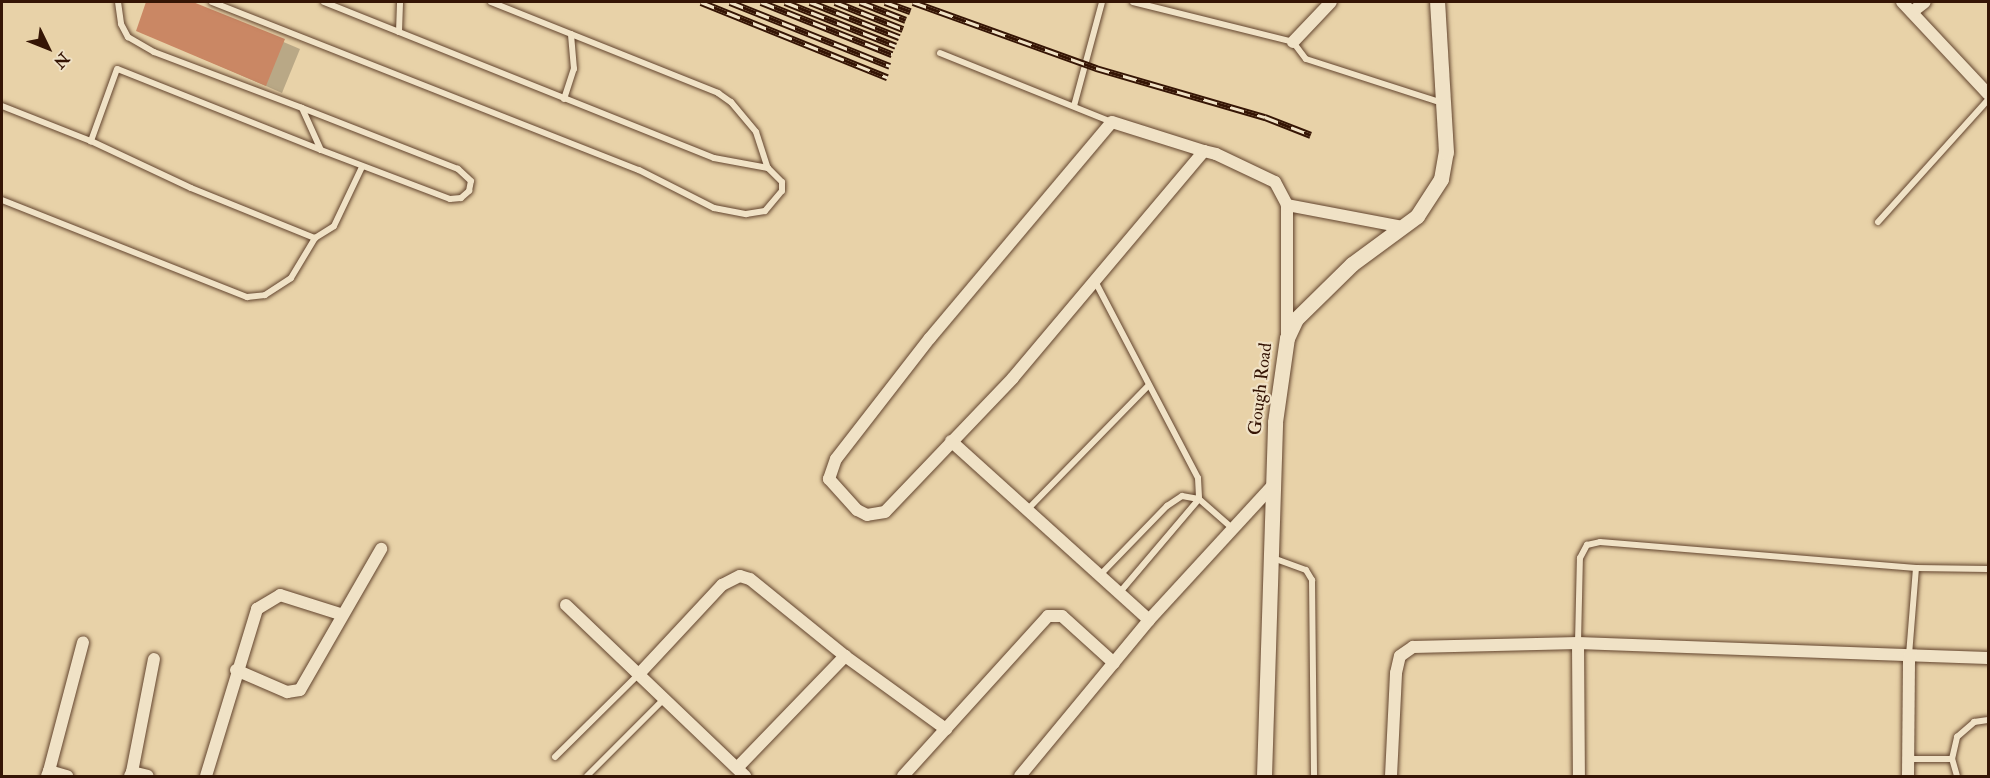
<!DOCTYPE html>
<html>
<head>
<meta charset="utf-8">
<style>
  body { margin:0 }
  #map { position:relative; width:1990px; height:778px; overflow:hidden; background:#e8d2a8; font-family:"IM FELL Double Pica",serif }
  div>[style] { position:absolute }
  .shadow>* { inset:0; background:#0003 }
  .building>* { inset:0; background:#ca8764 }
  .roads { filter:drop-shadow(0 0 2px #62442e) drop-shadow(0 0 2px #62442e) }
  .service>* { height:6px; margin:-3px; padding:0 3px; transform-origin:3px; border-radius:3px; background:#f0e2c6 }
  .minor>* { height:12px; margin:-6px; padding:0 6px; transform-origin:6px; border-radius:6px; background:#f0e2c6 }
  .tertiary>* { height:15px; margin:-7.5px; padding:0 7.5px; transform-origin:7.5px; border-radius:7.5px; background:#f0e2c6 }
  .rail>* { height:7px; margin-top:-3.5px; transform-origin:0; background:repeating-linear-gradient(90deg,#f0e2c6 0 14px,#351505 0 28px); box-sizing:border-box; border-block:2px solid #351505 }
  span { translate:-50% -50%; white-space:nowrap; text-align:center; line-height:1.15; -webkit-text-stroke:4.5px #f0e2c6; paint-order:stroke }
  .street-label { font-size:18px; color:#351505 }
  .frame { position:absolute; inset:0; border:3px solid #351505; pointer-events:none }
  .north { position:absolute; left:18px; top:18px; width:60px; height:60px; -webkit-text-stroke:4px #f0e2c6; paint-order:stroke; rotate:133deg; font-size:16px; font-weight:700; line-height:24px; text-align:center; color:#351505 }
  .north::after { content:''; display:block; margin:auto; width:21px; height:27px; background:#351505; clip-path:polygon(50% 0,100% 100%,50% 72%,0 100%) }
</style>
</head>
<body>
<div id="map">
  <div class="shadow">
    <div style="clip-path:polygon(148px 2px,189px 2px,300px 49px,282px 93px,137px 30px)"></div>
  </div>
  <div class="building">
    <div style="clip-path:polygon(146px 2px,193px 2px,285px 39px,266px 86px,136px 31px)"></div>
  </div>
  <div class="roads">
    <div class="service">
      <div style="left:118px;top:2px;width:22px;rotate:82deg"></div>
      <div style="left:121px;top:24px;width:15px;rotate:62deg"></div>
      <div style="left:128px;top:37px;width:30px;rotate:30deg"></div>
      <div style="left:154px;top:52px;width:158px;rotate:20.7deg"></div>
      <div style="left:302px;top:108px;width:46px;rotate:65.7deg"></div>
      <div style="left:321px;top:150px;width:138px;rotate:20.8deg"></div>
      <div style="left:450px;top:199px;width:11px;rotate:-5deg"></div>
      <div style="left:461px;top:198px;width:11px;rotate:-41deg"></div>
      <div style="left:469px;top:191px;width:10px;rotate:-79deg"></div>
      <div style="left:471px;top:181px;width:18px;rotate:-137deg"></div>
      <div style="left:458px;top:169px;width:168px;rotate:-158.6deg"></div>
      <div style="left:212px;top:2px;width:459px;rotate:21.5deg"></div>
      <div style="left:639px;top:170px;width:84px;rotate:26.9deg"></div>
      <div style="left:714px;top:208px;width:33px;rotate:11deg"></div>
      <div style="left:746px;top:214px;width:19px;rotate:-9deg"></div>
      <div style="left:765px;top:211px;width:26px;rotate:-50deg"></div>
      <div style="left:782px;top:191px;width:9px;rotate:-90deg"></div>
      <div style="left:782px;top:182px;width:20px;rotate:-135deg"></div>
      <div style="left:768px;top:168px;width:55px;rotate:-169.5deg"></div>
      <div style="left:714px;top:158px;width:420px;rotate:-158.2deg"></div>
      <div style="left:491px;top:2px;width:245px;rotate:21.8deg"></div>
      <div style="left:718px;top:93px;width:16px;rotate:35deg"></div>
      <div style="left:731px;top:102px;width:39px;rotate:50deg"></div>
      <div style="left:756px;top:132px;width:38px;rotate:72deg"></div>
      <div style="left:1133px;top:2px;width:165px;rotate:14deg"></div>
      <div style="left:1293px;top:42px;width:21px;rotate:53deg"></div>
      <div style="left:1306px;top:59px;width:143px;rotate:17.9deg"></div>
      <div style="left:399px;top:32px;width:30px;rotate:-88deg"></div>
      <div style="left:940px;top:53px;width:185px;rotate:21.9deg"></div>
      <div style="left:564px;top:99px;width:32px;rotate:-72deg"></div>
      <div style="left:574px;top:69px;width:35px;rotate:-95deg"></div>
      <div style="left:2px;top:106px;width:96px;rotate:21.5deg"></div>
      <div style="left:1074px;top:106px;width:108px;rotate:-74.9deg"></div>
      <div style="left:321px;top:150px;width:219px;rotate:-158.3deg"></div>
      <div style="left:117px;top:69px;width:77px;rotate:109.9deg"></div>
      <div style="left:91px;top:141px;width:110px;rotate:25.2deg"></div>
      <div style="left:191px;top:188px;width:134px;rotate:22deg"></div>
      <div style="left:315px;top:238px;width:22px;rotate:-32deg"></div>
      <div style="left:334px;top:226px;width:65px;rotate:-64.6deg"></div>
      <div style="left:2px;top:200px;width:264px;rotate:21.6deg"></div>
      <div style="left:247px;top:297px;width:18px;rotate:-6deg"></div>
      <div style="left:265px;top:295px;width:31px;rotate:-33deg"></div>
      <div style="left:291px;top:278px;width:47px;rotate:-59deg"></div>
      <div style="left:1878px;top:222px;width:164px;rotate:-48deg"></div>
      <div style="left:1096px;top:283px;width:220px;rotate:62.4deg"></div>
      <div style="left:1198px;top:478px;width:21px;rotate:87deg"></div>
      <div style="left:1199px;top:499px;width:122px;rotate:130.3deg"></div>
      <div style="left:1028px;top:509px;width:173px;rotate:-45.7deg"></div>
      <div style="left:1273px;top:558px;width:35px;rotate:20deg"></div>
      <div style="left:1306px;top:570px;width:12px;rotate:59deg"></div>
      <div style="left:1312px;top:580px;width:196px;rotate:89.4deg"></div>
      <div style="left:1101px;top:574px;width:95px;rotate:-45.9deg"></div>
      <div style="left:1167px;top:506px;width:18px;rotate:-34deg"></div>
      <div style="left:1182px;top:496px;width:17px;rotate:10deg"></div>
      <div style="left:1199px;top:499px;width:44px;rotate:41.3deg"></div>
      <div style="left:1578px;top:643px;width:85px;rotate:-88.7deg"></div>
      <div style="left:1580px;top:558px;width:15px;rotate:-62deg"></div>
      <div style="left:1587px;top:545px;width:13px;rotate:-13deg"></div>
      <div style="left:1600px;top:542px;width:317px;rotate:4.7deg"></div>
      <div style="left:1916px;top:568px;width:72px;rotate:0.8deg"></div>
      <div style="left:1909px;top:655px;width:87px;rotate:-85.4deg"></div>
      <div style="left:555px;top:757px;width:118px;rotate:-44.7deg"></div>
      <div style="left:1909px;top:759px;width:43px"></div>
      <div style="left:587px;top:776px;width:109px;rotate:-45deg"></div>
      <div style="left:1957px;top:776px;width:18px;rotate:-106deg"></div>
      <div style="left:1952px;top:759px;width:23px;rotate:-77deg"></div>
      <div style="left:1957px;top:737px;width:23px;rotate:-41deg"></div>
      <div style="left:1974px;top:722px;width:14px;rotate:-8deg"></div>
    </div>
    <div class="minor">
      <div style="left:1902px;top:2px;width:126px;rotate:46.9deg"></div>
      <div style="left:1912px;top:12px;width:16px;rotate:-38deg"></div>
      <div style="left:1293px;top:42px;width:55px;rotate:-46.5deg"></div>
      <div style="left:1204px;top:151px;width:297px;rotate:130.1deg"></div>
      <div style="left:1013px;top:378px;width:185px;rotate:133.7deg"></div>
      <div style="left:885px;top:512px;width:18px;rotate:171deg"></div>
      <div style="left:867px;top:515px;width:11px;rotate:-153deg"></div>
      <div style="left:857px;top:510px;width:42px;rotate:-132.1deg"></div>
      <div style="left:829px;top:479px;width:21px;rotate:-71deg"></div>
      <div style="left:836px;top:459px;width:153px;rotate:-52.2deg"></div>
      <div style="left:930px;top:338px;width:282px;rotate:-49.9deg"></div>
      <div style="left:1112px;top:122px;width:96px;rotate:17.5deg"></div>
      <div style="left:1204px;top:151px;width:12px;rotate:14deg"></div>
      <div style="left:1216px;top:154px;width:65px;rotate:25.4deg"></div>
      <div style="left:1275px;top:182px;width:26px;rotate:62deg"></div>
      <div style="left:1287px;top:205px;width:130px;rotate:90deg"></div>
      <div style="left:1287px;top:205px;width:118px;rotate:10.7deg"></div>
      <div style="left:951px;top:441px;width:267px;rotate:42.1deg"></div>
      <div style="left:566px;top:605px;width:248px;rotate:43.7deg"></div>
      <div style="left:1578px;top:643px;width:133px;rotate:89.6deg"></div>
      <div style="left:236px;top:670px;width:56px;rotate:23.3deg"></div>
      <div style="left:287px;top:692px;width:13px;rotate:-9deg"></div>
      <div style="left:300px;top:690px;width:163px;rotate:-60.1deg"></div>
      <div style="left:639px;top:674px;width:122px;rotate:-47deg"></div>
      <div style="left:722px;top:585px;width:20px;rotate:-27deg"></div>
      <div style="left:740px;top:576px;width:10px;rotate:17deg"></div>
      <div style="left:750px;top:579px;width:122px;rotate:39deg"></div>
      <div style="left:845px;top:656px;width:125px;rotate:35.9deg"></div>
      <div style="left:737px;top:768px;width:156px;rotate:-46deg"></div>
      <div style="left:49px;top:771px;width:133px;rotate:-75.2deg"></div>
      <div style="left:132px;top:772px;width:115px;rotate:-79deg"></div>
      <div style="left:47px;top:776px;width:5px;rotate:-68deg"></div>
      <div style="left:49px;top:771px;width:19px;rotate:16deg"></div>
      <div style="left:130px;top:776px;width:4px;rotate:-63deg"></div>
      <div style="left:132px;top:772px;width:16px;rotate:14deg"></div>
      <div style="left:206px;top:776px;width:175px;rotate:-73deg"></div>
      <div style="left:257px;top:609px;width:27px;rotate:-31deg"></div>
      <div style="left:280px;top:595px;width:63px;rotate:17.6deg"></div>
      <div style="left:903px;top:776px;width:216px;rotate:-47.8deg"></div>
      <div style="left:1048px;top:616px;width:14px"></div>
      <div style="left:1062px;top:616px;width:70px;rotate:42.1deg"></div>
      <div style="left:1020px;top:776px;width:202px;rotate:-50.4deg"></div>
      <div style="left:1149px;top:620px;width:183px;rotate:-47.4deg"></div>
      <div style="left:1391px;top:776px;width:103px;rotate:-87.2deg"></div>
      <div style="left:1396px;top:673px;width:17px;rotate:-77deg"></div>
      <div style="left:1400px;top:656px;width:16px;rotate:-35deg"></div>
      <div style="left:1413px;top:647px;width:165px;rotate:-1.4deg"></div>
      <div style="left:1578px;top:643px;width:410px;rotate:2.1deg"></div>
      <div style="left:1908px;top:776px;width:121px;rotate:-89.5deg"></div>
    </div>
    <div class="tertiary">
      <div style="left:1264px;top:776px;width:354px;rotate:-88.2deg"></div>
      <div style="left:1275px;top:422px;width:85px;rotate:-81.9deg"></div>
      <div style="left:1287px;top:338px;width:21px;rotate:-65deg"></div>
      <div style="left:1296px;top:319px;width:78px;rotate:-44.5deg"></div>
      <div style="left:1352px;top:264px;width:81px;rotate:-36.4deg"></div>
      <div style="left:1417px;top:216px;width:44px;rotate:-57deg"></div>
      <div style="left:1441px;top:179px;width:27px;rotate:-80deg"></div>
      <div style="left:1446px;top:152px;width:150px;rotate:-93.4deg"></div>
    </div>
  </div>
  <div class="rail">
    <div style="left:701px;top:2px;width:201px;rotate:22deg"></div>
    <div style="left:730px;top:2px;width:172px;rotate:21.8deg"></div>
    <div style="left:761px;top:2px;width:141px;rotate:21.7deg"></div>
    <div style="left:785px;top:2px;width:119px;rotate:21.6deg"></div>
    <div style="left:810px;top:2px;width:96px;rotate:21.5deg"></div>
    <div style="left:835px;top:2px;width:73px;rotate:21.7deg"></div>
    <div style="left:860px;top:2px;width:49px;rotate:21.4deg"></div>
    <div style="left:885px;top:2px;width:27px;rotate:20deg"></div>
    <div style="left:913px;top:2px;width:195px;rotate:19.8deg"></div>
    <div style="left:1096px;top:68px;width:176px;rotate:16.2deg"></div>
    <div style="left:1265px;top:117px;width:49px;rotate:21.4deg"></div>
  </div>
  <div class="street-label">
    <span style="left:1261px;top:389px;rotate:-83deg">Gough Road</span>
  </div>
  <div class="frame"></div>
  <div class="north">N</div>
</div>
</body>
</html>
